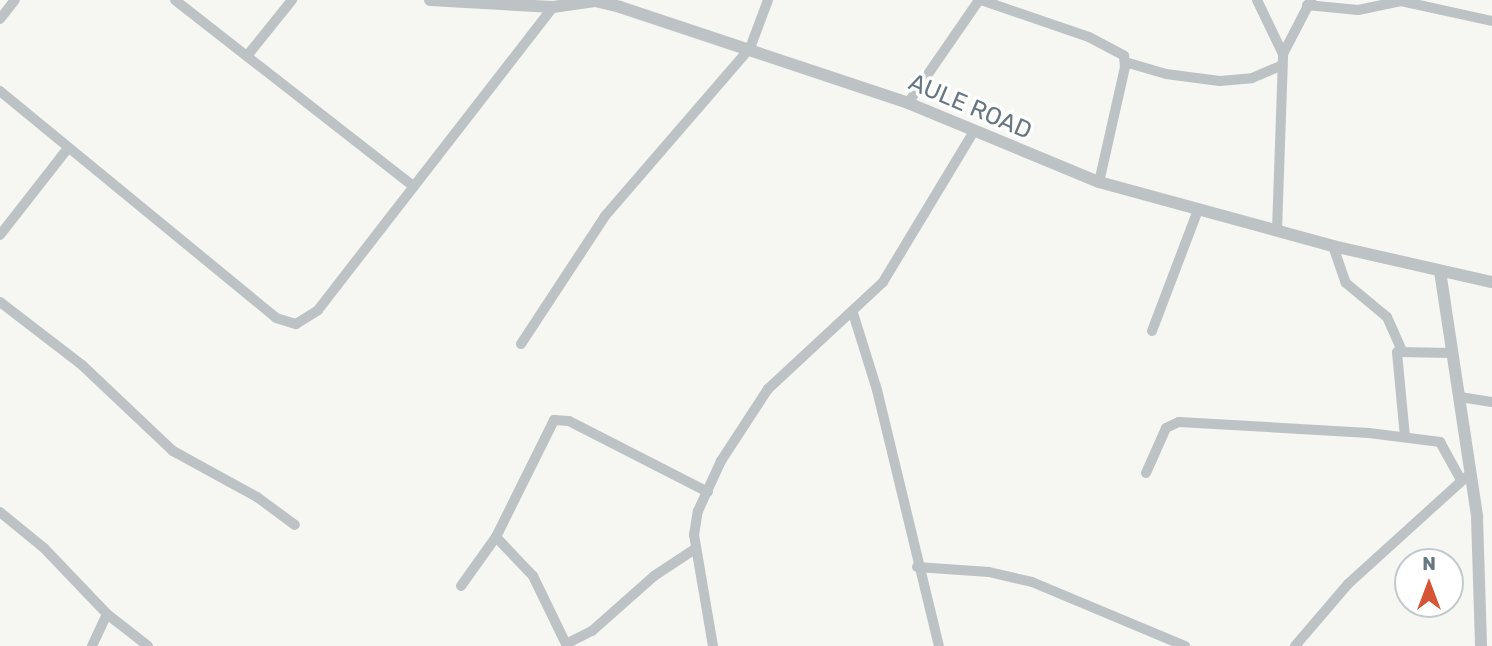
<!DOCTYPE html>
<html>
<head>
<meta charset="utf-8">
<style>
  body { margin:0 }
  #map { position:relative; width:1492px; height:646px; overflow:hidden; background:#f6f6f3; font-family:Rubik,sans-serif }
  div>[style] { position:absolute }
  .minor>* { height:10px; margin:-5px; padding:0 5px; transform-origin:5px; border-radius:5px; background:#bdc2c5 }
  .tertiary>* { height:12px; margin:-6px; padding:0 6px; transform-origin:6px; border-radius:6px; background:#bdc2c5 }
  span { translate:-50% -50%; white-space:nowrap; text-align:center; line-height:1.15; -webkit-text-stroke:7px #fff; paint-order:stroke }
  .street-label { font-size:24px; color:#677782 }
  .north { position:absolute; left:1394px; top:548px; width:70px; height:70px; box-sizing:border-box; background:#fff; border:2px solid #c2c9cd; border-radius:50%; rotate:0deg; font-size:19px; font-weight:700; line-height:28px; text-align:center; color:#677782 }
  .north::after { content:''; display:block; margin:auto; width:24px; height:32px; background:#d65333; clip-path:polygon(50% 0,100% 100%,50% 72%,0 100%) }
</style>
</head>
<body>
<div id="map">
  <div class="minor">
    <div style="left:175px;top:0;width:303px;rotate:38deg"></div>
    <div style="left:981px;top:0;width:114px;rotate:18.9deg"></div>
    <div style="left:1089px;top:37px;width:40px;rotate:28deg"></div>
    <div style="left:1124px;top:56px;width:11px;rotate:85deg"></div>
    <div style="left:1125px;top:67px;width:118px;rotate:102.7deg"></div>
    <div style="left:1257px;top:0;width:60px;rotate:64.3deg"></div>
    <div style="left:1307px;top:5px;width:51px;rotate:5.6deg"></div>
    <div style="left:1358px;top:10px;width:44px;rotate:-11.8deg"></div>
    <div style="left:1401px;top:1px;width:93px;rotate:12.4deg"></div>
    <div style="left:0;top:19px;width:24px;rotate:-52deg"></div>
    <div style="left:247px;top:56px;width:72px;rotate:-51.2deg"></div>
    <div style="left:1125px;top:62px;width:43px;rotate:16.3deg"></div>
    <div style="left:1166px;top:74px;width:54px;rotate:7.4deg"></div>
    <div style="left:1220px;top:81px;width:32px;rotate:-5deg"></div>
    <div style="left:1252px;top:78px;width:33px;rotate:-23deg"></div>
    <div style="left:0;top:91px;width:357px;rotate:39.4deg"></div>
    <div style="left:276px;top:318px;width:21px;rotate:17deg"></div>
    <div style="left:296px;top:324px;width:26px;rotate:-32deg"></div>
    <div style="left:318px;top:310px;width:383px;rotate:-52.2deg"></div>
    <div style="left:908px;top:103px;width:125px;rotate:-55.4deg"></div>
    <div style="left:1277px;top:230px;width:176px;rotate:-88deg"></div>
    <div style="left:1283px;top:54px;width:61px;rotate:-62.6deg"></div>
    <div style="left:0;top:235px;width:110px;rotate:-52deg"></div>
    <div style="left:1333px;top:246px;width:39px;rotate:71deg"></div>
    <div style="left:1346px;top:283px;width:53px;rotate:39.7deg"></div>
    <div style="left:1387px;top:317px;width:35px;rotate:66deg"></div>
    <div style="left:0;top:302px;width:103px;rotate:37.5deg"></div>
    <div style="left:82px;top:365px;width:125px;rotate:43.4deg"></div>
    <div style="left:173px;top:451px;width:96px;rotate:28.7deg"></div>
    <div style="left:257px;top:497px;width:47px;rotate:36.4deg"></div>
    <div style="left:853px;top:313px;width:81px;rotate:72.7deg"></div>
    <div style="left:877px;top:390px;width:263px;rotate:76.4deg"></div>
    <div style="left:1152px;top:331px;width:129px;rotate:-69.2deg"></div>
    <div style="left:521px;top:344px;width:153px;rotate:-56.7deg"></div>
    <div style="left:605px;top:216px;width:222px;rotate:-49.2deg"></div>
    <div style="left:750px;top:48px;width:51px;rotate:-69.4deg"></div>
    <div style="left:1460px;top:397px;width:32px;rotate:9deg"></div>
    <div style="left:1405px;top:437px;width:85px;rotate:-95.4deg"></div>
    <div style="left:1397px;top:352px;width:56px;rotate:1deg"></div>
    <div style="left:1146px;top:473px;width:49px;rotate:-66deg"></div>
    <div style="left:1166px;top:428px;width:14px;rotate:-25deg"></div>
    <div style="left:1179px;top:422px;width:190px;rotate:3.3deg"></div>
    <div style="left:1369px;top:433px;width:72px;rotate:7.2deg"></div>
    <div style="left:1440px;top:442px;width:43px;rotate:61.1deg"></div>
    <div style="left:0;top:512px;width:57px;rotate:39.3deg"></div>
    <div style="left:44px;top:548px;width:91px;rotate:46.3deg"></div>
    <div style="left:107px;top:614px;width:52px;rotate:38deg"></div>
    <div style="left:496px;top:537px;width:54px;rotate:46.5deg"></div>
    <div style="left:533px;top:576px;width:78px;rotate:64.1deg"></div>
    <div style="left:917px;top:567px;width:72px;rotate:4deg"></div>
    <div style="left:989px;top:572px;width:44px;rotate:13.1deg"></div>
    <div style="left:1032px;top:582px;width:166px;rotate:22.7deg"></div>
    <div style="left:461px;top:586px;width:60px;rotate:-54.5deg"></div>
    <div style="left:496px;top:537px;width:131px;rotate:-63.6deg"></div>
    <div style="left:554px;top:420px;width:15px;rotate:4deg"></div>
    <div style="left:569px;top:421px;width:156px;rotate:27.1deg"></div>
    <div style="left:566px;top:644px;width:29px;rotate:-27deg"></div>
    <div style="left:592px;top:631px;width:83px;rotate:-41.6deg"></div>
    <div style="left:654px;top:576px;width:49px;rotate:-33.4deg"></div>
    <div style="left:92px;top:646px;width:35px;rotate:-65deg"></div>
    <div style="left:713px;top:646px;width:113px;rotate:-99.7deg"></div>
    <div style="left:694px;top:535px;width:24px;rotate:-81deg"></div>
    <div style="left:698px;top:511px;width:55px;rotate:-65.3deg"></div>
    <div style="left:721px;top:461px;width:86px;rotate:-56.9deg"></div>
    <div style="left:768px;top:389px;width:157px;rotate:-42.9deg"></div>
    <div style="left:883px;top:282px;width:174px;rotate:-58.9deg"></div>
    <div style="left:1295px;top:646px;width:82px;rotate:-49.5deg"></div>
    <div style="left:1348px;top:584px;width:159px;rotate:-42.2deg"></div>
  </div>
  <div class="tertiary">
    <div style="left:430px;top:0;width:123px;rotate:3.3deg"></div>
    <div style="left:553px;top:7px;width:42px;rotate:-8.1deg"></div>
    <div style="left:595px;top:1px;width:26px;rotate:13deg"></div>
    <div style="left:620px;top:7px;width:304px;rotate:18.4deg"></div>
    <div style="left:908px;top:103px;width:207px;rotate:22.5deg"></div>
    <div style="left:1099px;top:182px;width:243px;rotate:15.3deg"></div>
    <div style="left:1333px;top:246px;width:163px;rotate:12.8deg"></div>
    <div style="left:1440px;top:271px;width:249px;rotate:81.4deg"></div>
    <div style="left:1477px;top:517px;width:129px;rotate:88.2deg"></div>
  </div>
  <div class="street-label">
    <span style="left:970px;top:107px;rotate:23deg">AULE ROAD</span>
  </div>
  <div class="north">N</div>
</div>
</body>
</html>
